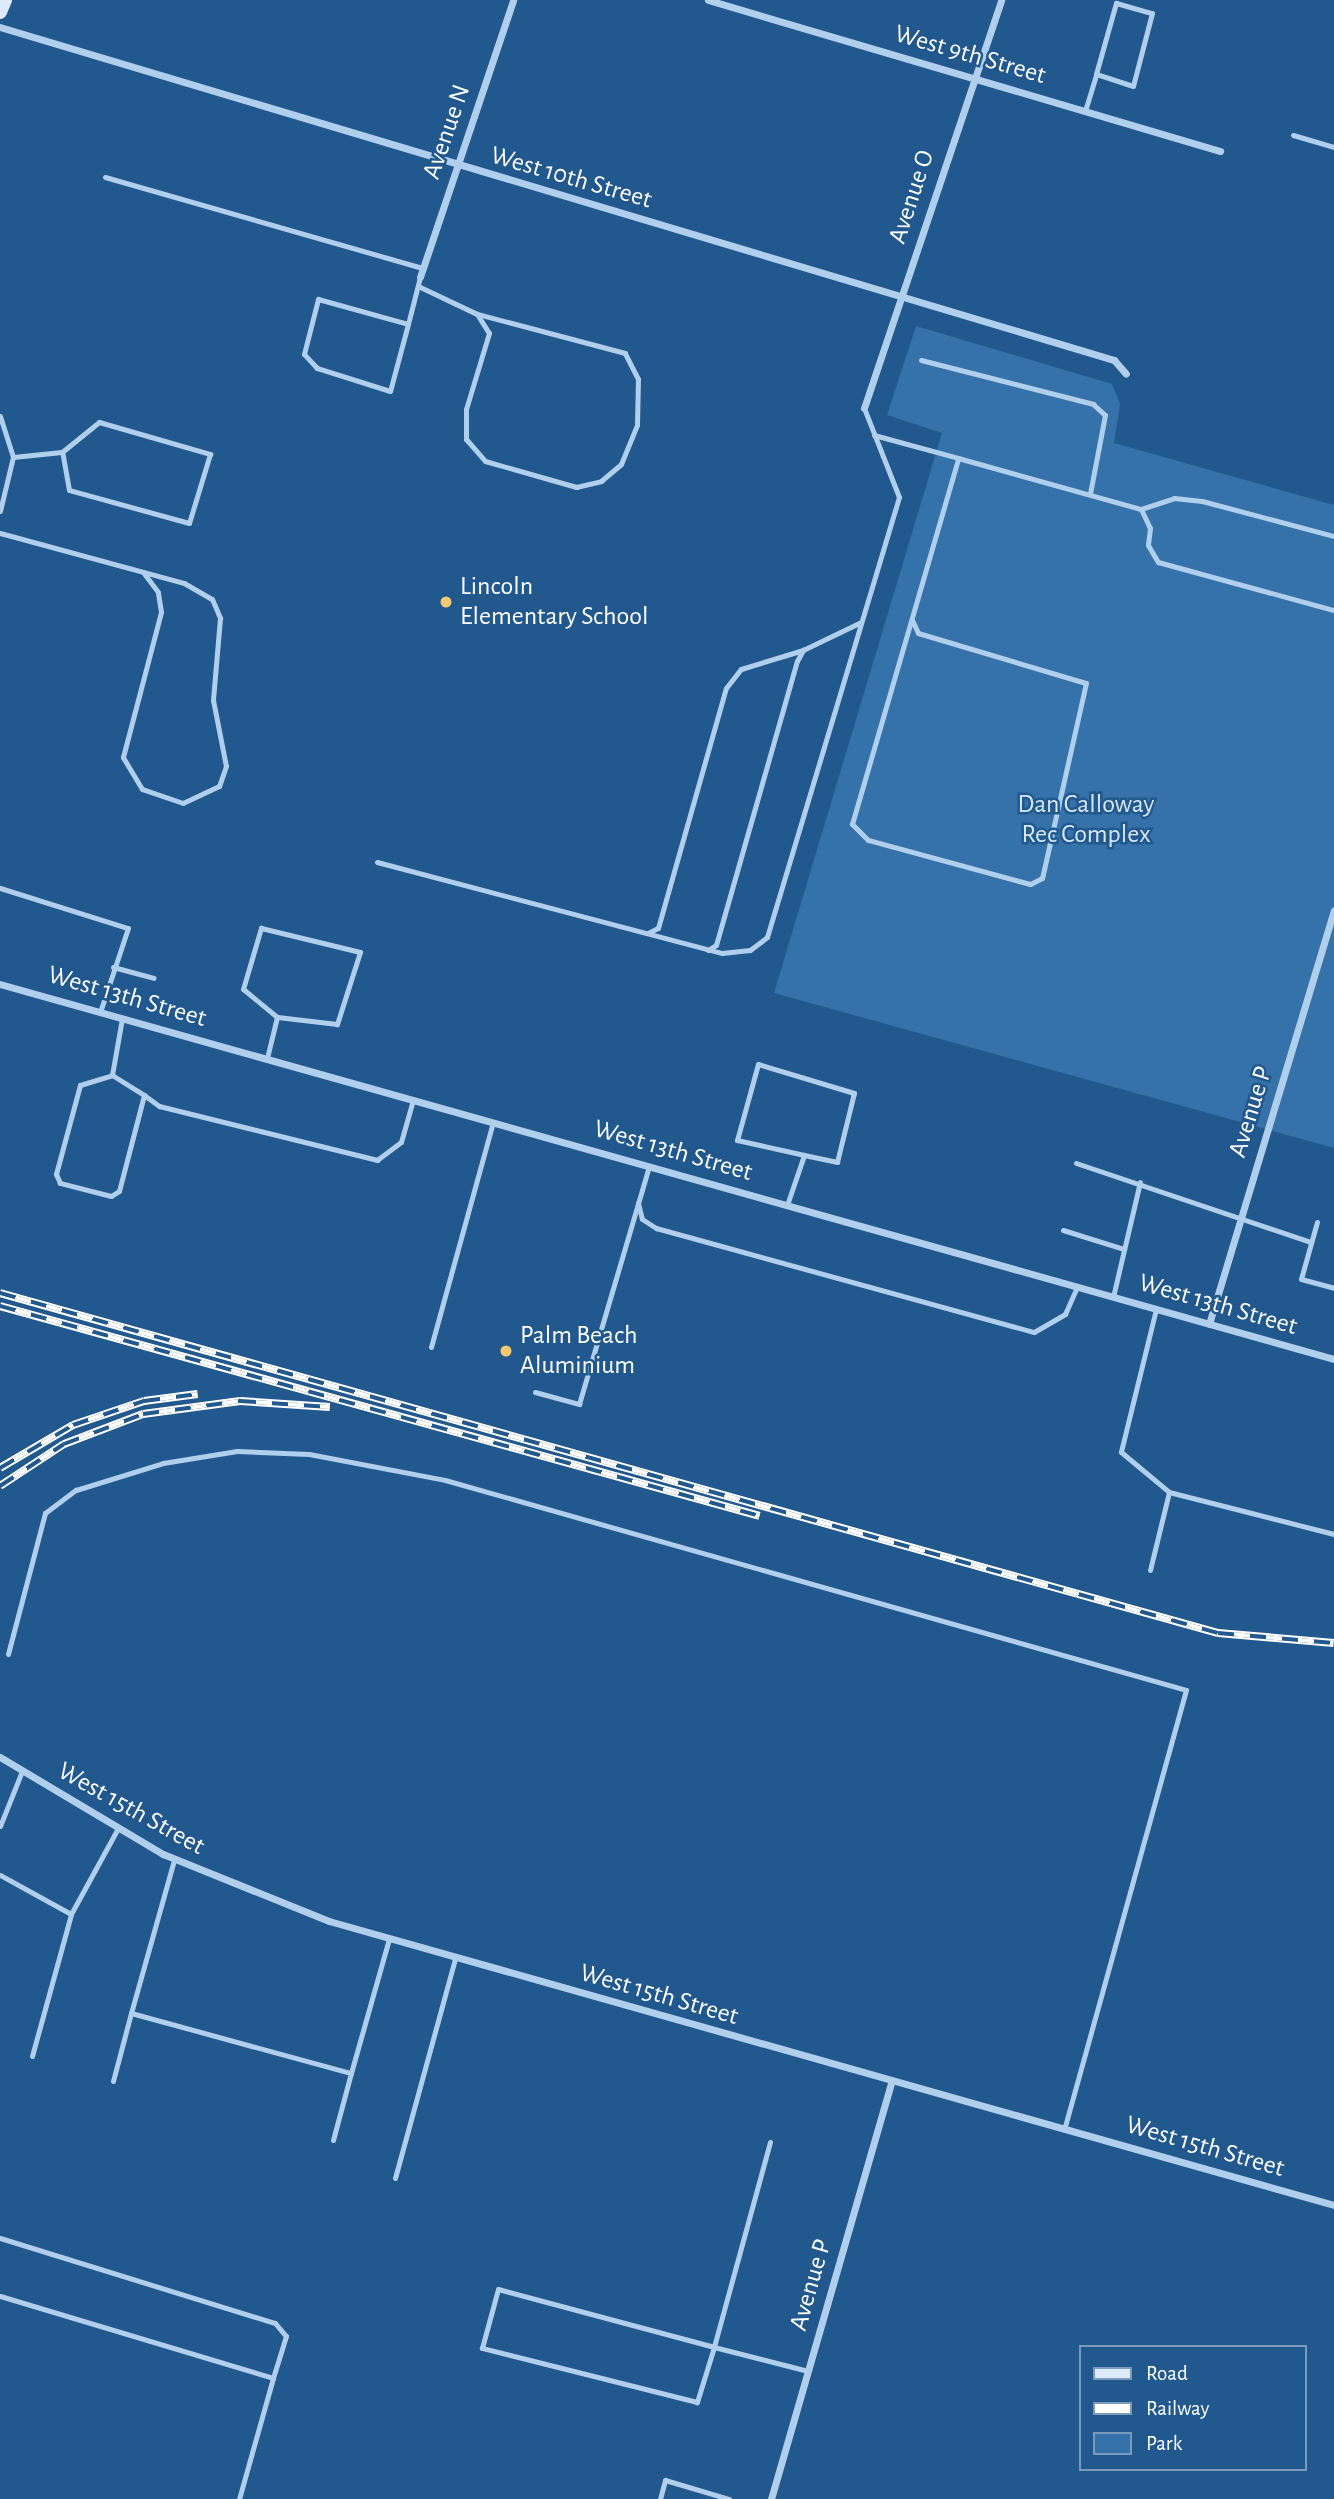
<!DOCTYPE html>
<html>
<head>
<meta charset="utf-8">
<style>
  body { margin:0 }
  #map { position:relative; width:1334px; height:2499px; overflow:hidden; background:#21588d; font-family:"Alegreya Sans",sans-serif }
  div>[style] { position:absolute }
  .green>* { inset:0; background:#3572aa }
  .service>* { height:5px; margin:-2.5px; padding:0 2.5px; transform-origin:2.5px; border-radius:2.5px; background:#b0cfec }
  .minor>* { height:7px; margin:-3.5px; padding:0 3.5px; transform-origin:3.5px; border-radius:3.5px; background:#b0cfec }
  .secondary>* { height:14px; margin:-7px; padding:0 7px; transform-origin:7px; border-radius:7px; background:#dceaf9 }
  .rail>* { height:8px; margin-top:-4px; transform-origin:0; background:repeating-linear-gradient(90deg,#21588d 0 16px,#fff 0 32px); box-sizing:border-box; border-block:2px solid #fff }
  .dots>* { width:19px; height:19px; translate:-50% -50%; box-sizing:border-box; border:4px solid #21588d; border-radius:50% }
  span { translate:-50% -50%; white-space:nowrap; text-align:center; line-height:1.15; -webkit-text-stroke:5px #21588d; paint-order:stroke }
  .street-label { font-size:26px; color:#fff }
  .poi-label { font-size:26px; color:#fff }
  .left { translate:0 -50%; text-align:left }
  .park-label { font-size:26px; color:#d5e8f9 }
  .legend { position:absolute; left:1079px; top:2345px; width:228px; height:126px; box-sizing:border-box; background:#21588d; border:2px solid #7a9bbb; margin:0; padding:9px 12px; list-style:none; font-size:21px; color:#fff }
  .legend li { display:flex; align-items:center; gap:14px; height:35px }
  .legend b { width:35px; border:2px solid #7a9bbb }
</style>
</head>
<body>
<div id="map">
  <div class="green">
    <div style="clip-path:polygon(916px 326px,1112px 384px,1120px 404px,1114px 443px,1334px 505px,1334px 1148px,774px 993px,942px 433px,887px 415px)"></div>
  </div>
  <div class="service">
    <div style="left:1085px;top:111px;width:39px;rotate:-73deg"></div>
    <div style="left:1096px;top:74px;width:74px;rotate:-74.3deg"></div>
    <div style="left:1116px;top:3px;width:37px;rotate:16deg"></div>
    <div style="left:1152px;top:13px;width:75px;rotate:104.6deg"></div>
    <div style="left:1133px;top:86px;width:39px;rotate:-162deg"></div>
    <div style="left:1293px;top:135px;width:43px;rotate:16.3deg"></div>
    <div style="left:105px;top:177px;width:331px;rotate:16deg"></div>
    <div style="left:418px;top:286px;width:65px;rotate:25.4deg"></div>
    <div style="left:477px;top:314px;width:22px;rotate:58deg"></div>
    <div style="left:489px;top:333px;width:79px;rotate:106.8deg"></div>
    <div style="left:466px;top:409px;width:30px;rotate:90deg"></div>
    <div style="left:466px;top:439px;width:29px;rotate:49deg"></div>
    <div style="left:485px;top:461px;width:95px;rotate:15.9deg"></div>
    <div style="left:576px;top:487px;width:26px;rotate:-13deg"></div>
    <div style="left:601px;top:481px;width:26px;rotate:-40deg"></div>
    <div style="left:621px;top:464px;width:42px;rotate:-67.7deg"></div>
    <div style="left:637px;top:425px;width:46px;rotate:-88.8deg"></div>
    <div style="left:638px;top:379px;width:29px;rotate:-117deg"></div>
    <div style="left:625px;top:353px;width:153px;rotate:-165.2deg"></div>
    <div style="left:408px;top:324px;width:69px;rotate:105deg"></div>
    <div style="left:390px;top:391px;width:77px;rotate:-162.5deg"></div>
    <div style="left:317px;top:368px;width:19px;rotate:-133deg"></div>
    <div style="left:304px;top:354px;width:57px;rotate:-75.7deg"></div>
    <div style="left:318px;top:299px;width:93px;rotate:15.5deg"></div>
    <div style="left:408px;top:324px;width:49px;rotate:-75.7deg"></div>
    <div style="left:921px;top:360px;width:178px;rotate:14.3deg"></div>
    <div style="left:1093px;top:404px;width:16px;rotate:43deg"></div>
    <div style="left:1105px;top:415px;width:80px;rotate:100.8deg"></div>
    <div style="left:0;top:416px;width:43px;rotate:72.4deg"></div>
    <div style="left:874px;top:435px;width:87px;rotate:15.3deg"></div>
    <div style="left:1141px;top:509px;width:35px;rotate:-18deg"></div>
    <div style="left:1174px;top:498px;width:28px;rotate:6deg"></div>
    <div style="left:1202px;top:501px;width:137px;rotate:14.9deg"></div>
    <div style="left:0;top:511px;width:56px;rotate:-76.5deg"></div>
    <div style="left:13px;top:457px;width:49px;rotate:-5.8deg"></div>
    <div style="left:62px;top:452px;width:48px;rotate:-39deg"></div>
    <div style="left:99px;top:422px;width:116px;rotate:16.1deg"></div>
    <div style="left:210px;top:454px;width:72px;rotate:106.9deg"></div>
    <div style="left:189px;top:523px;width:124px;rotate:-164.6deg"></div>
    <div style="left:69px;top:490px;width:39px;rotate:-100deg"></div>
    <div style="left:0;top:533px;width:191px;rotate:15.2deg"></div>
    <div style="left:184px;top:583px;width:32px;rotate:30deg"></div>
    <div style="left:212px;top:599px;width:21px;rotate:67deg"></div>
    <div style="left:220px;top:618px;width:82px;rotate:94.9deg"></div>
    <div style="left:213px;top:700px;width:67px;rotate:78.9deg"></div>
    <div style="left:226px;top:766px;width:21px;rotate:109deg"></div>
    <div style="left:219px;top:786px;width:40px;rotate:155deg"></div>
    <div style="left:183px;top:803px;width:43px;rotate:-161.1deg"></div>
    <div style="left:142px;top:789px;width:37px;rotate:-121deg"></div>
    <div style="left:123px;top:757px;width:150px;rotate:-75.3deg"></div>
    <div style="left:161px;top:612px;width:20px;rotate:-99deg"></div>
    <div style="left:158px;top:592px;width:25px;rotate:-127deg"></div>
    <div style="left:912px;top:620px;width:14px;rotate:65deg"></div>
    <div style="left:918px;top:633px;width:175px;rotate:16.6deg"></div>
    <div style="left:1086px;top:683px;width:200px;rotate:102.7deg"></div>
    <div style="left:1042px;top:878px;width:13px;rotate:153deg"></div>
    <div style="left:1030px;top:884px;width:168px;rotate:-164.8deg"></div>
    <div style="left:868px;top:840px;width:23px;rotate:-135deg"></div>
    <div style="left:852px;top:824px;width:381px;rotate:-73.8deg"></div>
    <div style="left:958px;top:458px;width:190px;rotate:15.6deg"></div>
    <div style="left:1141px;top:509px;width:21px;rotate:65deg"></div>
    <div style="left:1150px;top:528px;width:17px;rotate:97deg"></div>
    <div style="left:1148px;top:545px;width:20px;rotate:60deg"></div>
    <div style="left:1158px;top:562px;width:182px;rotate:15.3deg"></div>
    <div style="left:377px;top:862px;width:357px;rotate:14.8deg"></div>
    <div style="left:722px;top:953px;width:28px;rotate:-6deg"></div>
    <div style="left:750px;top:950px;width:21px;rotate:-37deg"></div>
    <div style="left:767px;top:937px;width:459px;rotate:-73.3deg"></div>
    <div style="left:899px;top:497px;width:96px;rotate:-111.5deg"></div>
    <div style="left:0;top:888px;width:134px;rotate:17.4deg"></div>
    <div style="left:128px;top:928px;width:89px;rotate:108.4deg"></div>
    <div style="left:648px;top:933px;width:11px;rotate:-27deg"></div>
    <div style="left:658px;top:928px;width:249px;rotate:-74.2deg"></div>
    <div style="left:726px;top:688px;width:24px;rotate:-52deg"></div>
    <div style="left:741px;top:669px;width:65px;rotate:-17deg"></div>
    <div style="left:708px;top:950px;width:9px;rotate:-32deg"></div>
    <div style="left:716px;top:945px;width:295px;rotate:-74.1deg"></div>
    <div style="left:797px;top:661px;width:13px;rotate:-61deg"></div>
    <div style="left:803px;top:650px;width:64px;rotate:-25.8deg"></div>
    <div style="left:113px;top:967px;width:42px;rotate:15deg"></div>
    <div style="left:267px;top:1058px;width:42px;rotate:-76.3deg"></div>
    <div style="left:277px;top:1017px;width:44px;rotate:-140.5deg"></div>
    <div style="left:243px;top:989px;width:64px;rotate:-73.6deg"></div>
    <div style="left:261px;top:928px;width:102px;rotate:13.6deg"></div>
    <div style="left:360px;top:952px;width:76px;rotate:107.7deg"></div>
    <div style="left:337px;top:1024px;width:60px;rotate:-173.3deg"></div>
    <div style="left:112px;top:1075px;width:38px;rotate:32deg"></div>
    <div style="left:144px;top:1095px;width:99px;rotate:104.6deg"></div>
    <div style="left:119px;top:1191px;width:9px;rotate:148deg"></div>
    <div style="left:111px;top:1196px;width:53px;rotate:-165.7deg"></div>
    <div style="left:60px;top:1183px;width:10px;rotate:-114deg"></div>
    <div style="left:56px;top:1174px;width:92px;rotate:-74.9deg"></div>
    <div style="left:80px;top:1085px;width:34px;rotate:-17deg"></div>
    <div style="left:112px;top:1075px;width:58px;rotate:-80deg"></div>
    <div style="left:144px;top:1095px;width:19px;rotate:36deg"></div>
    <div style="left:159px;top:1106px;width:225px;rotate:13.9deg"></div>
    <div style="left:377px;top:1160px;width:30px;rotate:-37deg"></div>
    <div style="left:401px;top:1142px;width:44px;rotate:-74.1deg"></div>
    <div style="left:1076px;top:1163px;width:248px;rotate:18.6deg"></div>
    <div style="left:638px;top:1203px;width:16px;rotate:76deg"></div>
    <div style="left:642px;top:1219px;width:17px;rotate:33deg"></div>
    <div style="left:656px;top:1228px;width:392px;rotate:15.4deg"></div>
    <div style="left:1034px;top:1332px;width:36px;rotate:-30deg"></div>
    <div style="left:1065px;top:1314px;width:30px;rotate:-66deg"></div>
    <div style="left:787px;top:1205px;width:53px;rotate:-71.2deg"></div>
    <div style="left:804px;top:1155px;width:34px;rotate:12deg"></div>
    <div style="left:837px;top:1162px;width:71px;rotate:-76.2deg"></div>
    <div style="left:854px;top:1093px;width:100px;rotate:-163.2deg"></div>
    <div style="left:758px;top:1064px;width:79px;rotate:105.4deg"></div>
    <div style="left:737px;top:1140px;width:69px;rotate:12.6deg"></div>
    <div style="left:1317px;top:1222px;width:59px;rotate:105.7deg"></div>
    <div style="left:1301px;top:1279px;width:34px;rotate:15deg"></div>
    <div style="left:1063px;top:1230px;width:64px;rotate:17.3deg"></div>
    <div style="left:1113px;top:1297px;width:118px;rotate:-76.8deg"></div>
    <div style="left:1156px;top:1309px;width:147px;rotate:103.8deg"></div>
    <div style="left:1121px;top:1452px;width:62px;rotate:39.8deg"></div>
    <div style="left:1169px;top:1492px;width:170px;rotate:14.3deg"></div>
    <div style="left:431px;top:1347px;width:233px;rotate:-74.6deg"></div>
    <div style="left:535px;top:1392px;width:46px;rotate:15.3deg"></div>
    <div style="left:579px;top:1404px;width:248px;rotate:-73.6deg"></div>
    <div style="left:1150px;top:1570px;width:80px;rotate:-76.3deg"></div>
    <div style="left:8px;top:1654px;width:146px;rotate:-75.3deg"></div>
    <div style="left:45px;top:1513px;width:39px;rotate:-37deg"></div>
    <div style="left:76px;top:1490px;width:91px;rotate:-17.2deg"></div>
    <div style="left:163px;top:1463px;width:75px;rotate:-9.2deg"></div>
    <div style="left:237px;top:1451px;width:72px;rotate:2.4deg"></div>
    <div style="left:309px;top:1454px;width:138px;rotate:10.8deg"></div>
    <div style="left:445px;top:1480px;width:770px;rotate:15.82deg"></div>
    <div style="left:1186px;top:1690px;width:456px;rotate:105.5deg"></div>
    <div style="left:0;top:1826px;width:59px;rotate:-68.2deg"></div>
    <div style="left:174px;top:1860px;width:159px;rotate:105.7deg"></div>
    <div style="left:131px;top:2013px;width:228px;rotate:15.3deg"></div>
    <div style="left:351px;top:2073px;width:139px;rotate:-74.2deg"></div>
    <div style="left:0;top:1875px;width:81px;rotate:28.8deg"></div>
    <div style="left:71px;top:1914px;width:96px;rotate:-61.3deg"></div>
    <div style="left:32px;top:2056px;width:147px;rotate:-74.6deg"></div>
    <div style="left:113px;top:2081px;width:70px;rotate:-75.2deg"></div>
    <div style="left:333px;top:2140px;width:69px;rotate:-75deg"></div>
    <div style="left:770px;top:2142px;width:213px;rotate:105.3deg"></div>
    <div style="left:714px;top:2347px;width:58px;rotate:107.2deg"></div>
    <div style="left:697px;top:2402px;width:222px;rotate:-165.9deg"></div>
    <div style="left:482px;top:2348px;width:61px;rotate:-74.8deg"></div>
    <div style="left:498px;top:2289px;width:224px;rotate:15deg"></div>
    <div style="left:714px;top:2347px;width:97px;rotate:14.3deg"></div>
    <div style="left:395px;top:2178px;width:228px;rotate:-74.7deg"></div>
    <div style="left:0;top:2238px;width:288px;rotate:17.2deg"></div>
    <div style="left:275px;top:2323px;width:17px;rotate:50deg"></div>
    <div style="left:286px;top:2336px;width:44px;rotate:107.2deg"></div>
    <div style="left:0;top:2296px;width:285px;rotate:16.7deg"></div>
    <div style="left:273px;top:2378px;width:126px;rotate:105.7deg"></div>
    <div style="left:660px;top:2499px;width:20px;rotate:-75deg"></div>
    <div style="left:665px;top:2480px;width:67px;rotate:16.5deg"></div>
  </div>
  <div class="minor">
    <div style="left:708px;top:0;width:534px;rotate:16.43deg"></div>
    <div style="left:0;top:27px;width:1163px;rotate:16.64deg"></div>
    <div style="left:1114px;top:360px;width:18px;rotate:49deg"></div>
    <div style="left:420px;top:277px;width:292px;rotate:-71.4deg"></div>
    <div style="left:864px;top:408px;width:430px;rotate:-71.4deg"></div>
    <div style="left:0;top:984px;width:1386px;rotate:15.7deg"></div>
    <div style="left:1209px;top:1324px;width:432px;rotate:-73.2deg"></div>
    <div style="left:0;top:1757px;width:190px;rotate:30.8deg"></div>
    <div style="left:163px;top:1854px;width:179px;rotate:22deg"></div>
    <div style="left:329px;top:1921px;width:1044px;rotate:15.78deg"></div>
    <div style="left:771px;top:2499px;width:433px;rotate:-73.9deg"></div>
  </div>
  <div class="secondary">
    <div style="left:0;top:12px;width:13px;rotate:-67deg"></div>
  </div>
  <div class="rail">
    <div style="left:0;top:1293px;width:1265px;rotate:15.6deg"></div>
    <div style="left:1218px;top:1633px;width:116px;rotate:4.9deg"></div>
    <div style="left:0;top:1306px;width:788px;rotate:15.45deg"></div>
    <div style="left:0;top:1468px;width:85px;rotate:-30.5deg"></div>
    <div style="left:73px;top:1425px;width:75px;rotate:-18.7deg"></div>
    <div style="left:144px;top:1401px;width:54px;rotate:-7.4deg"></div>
    <div style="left:0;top:1486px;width:77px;rotate:-33.3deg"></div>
    <div style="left:64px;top:1444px;width:85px;rotate:-20.8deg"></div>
    <div style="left:143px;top:1414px;width:98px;rotate:-7.6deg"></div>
    <div style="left:240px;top:1401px;width:90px;rotate:3.8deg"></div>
  </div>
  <div class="dots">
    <div style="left:446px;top:602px;background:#f8c871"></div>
    <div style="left:506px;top:1351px;background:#f8c871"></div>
  </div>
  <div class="street-label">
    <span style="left:970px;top:55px;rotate:16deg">West 9th Street</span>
    <span style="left:447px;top:132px;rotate:-71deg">Avenue N</span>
    <span style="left:571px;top:178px;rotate:16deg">West 10th Street</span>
    <span style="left:912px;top:197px;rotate:-72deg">Avenue O</span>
    <span style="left:127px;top:997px;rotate:16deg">West 13th Street</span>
    <span style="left:1251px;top:1112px;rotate:-73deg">Avenue P</span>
    <span style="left:673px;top:1151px;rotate:16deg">West 13th Street</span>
    <span style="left:1218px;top:1305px;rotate:16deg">West 13th Street</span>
    <span style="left:131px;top:1809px;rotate:29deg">West 15th Street</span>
    <span style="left:659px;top:1995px;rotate:16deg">West 15th Street</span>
    <span style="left:1205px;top:2147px;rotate:16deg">West 15th Street</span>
    <span style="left:811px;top:2285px;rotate:-74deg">Avenue P</span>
  </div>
  <div class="poi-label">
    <span class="left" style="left:460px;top:602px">Lincoln<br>Elementary School</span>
    <span class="left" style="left:520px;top:1351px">Palm Beach<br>Aluminium</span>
  </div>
  <div class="park-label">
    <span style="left:1086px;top:820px">Dan Calloway<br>Rec Complex</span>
  </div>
  <ul class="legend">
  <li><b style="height:9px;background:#dceaf9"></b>Road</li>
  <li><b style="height:9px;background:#fff"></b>Railway</li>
  <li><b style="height:19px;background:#3572aa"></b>Park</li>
  </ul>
</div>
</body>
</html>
